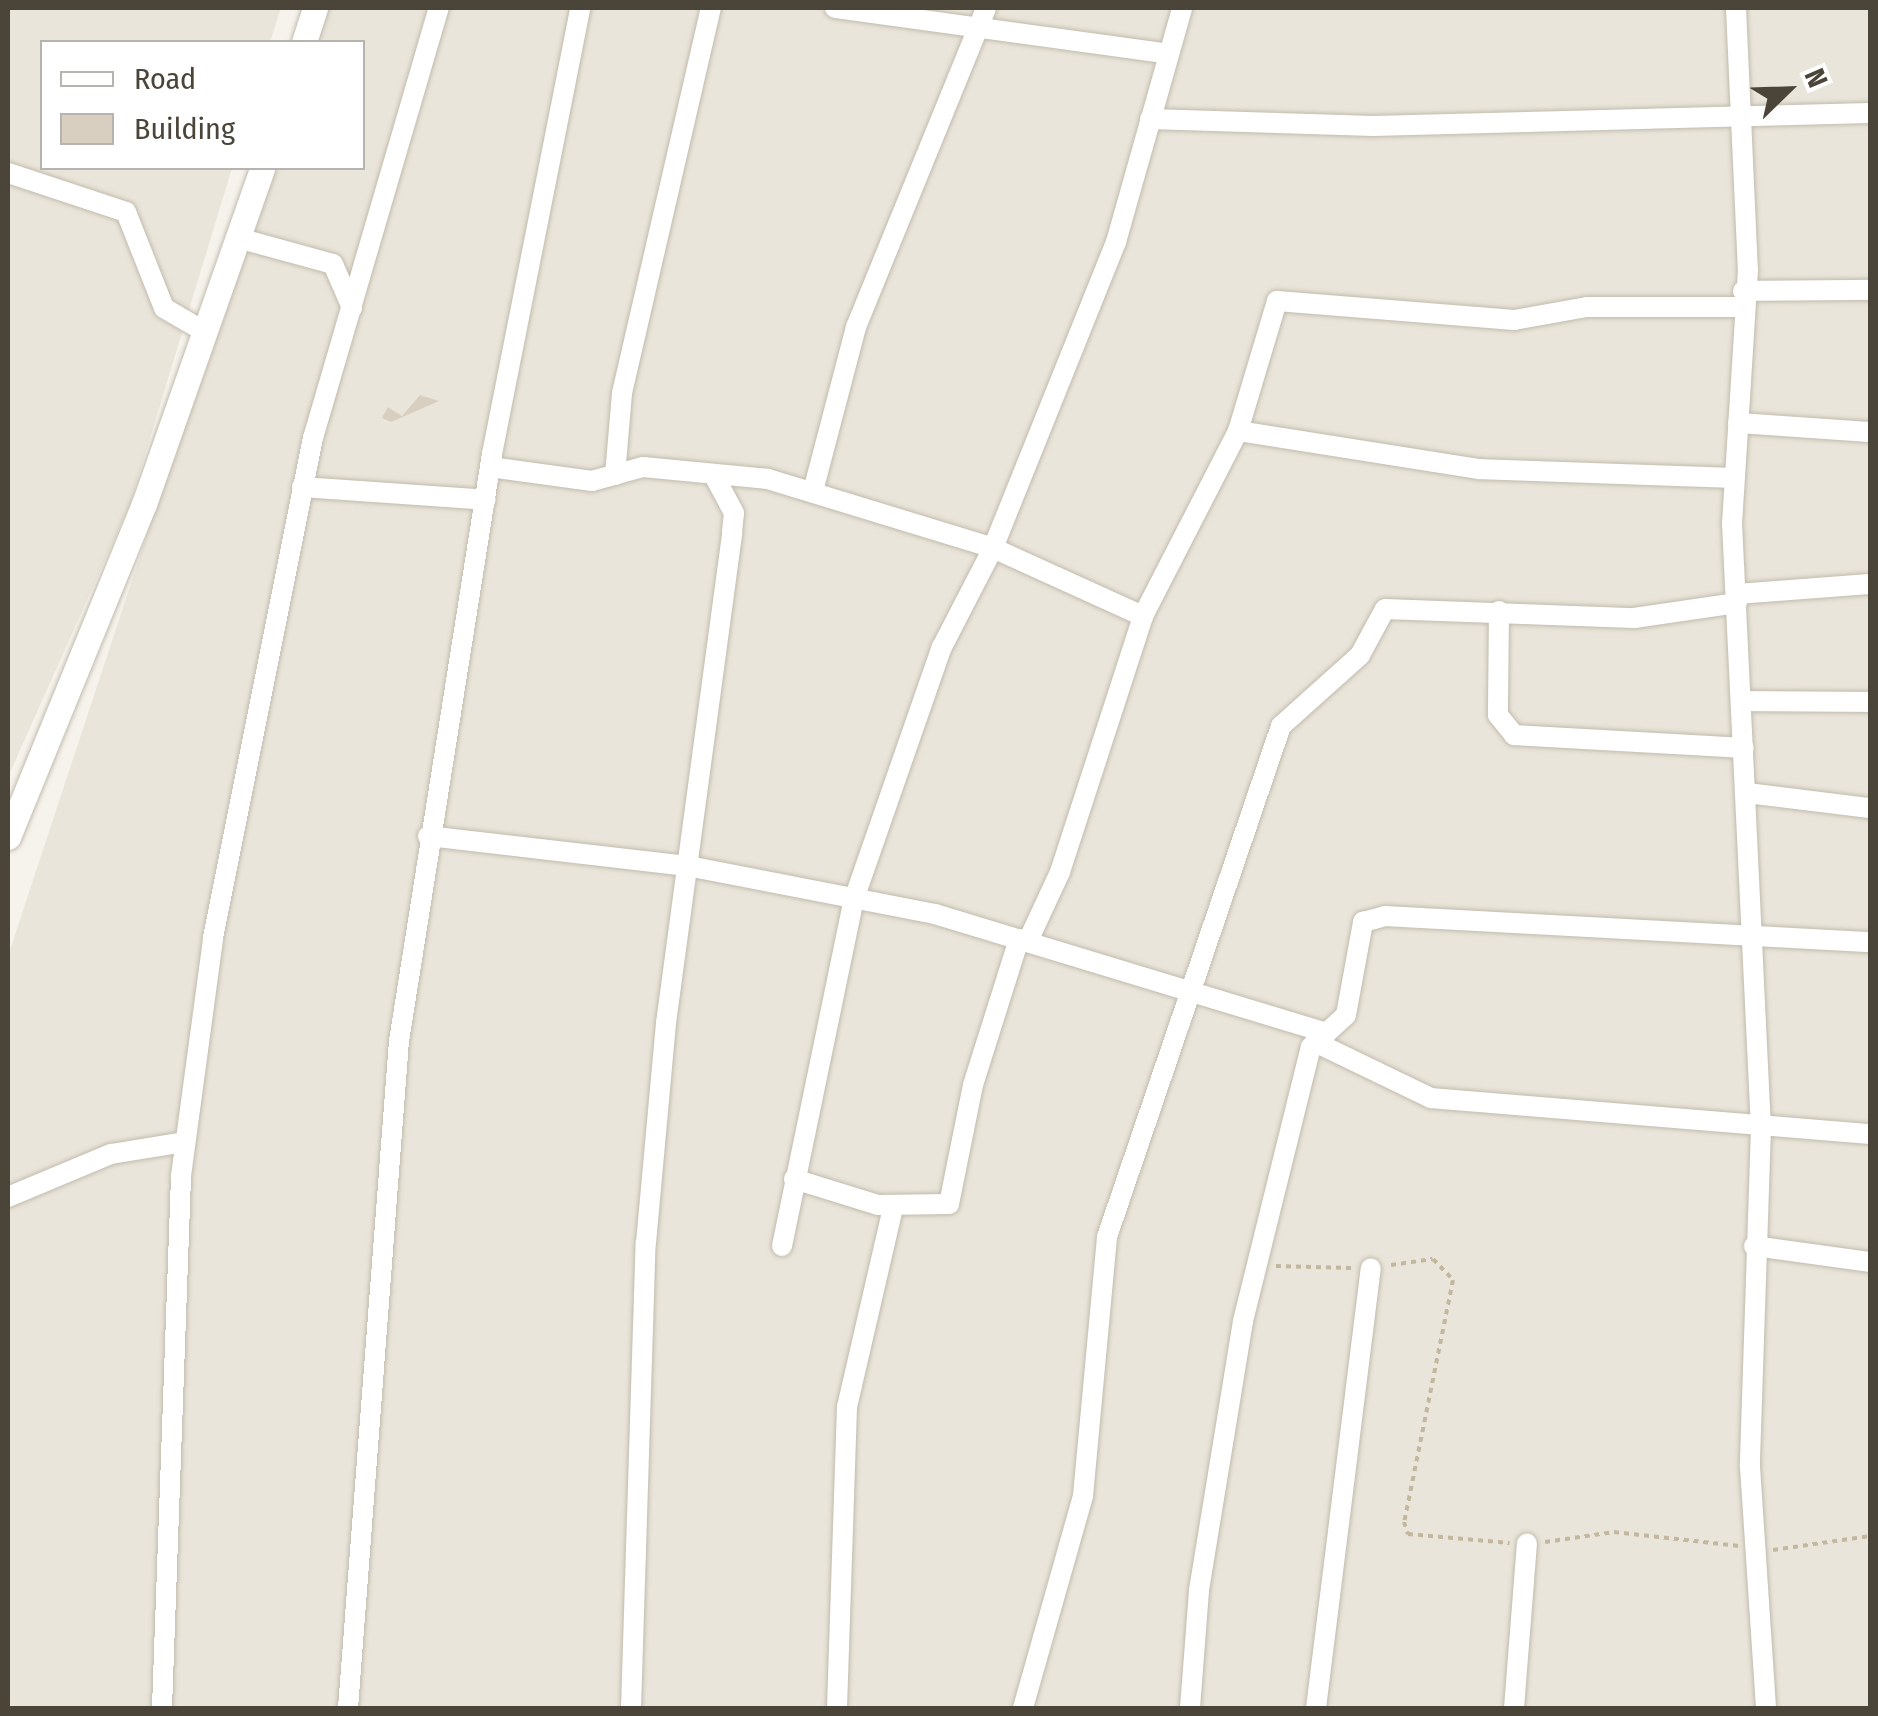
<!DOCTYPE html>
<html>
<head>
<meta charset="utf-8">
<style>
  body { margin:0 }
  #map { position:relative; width:1878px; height:1716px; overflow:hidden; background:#f6f3ec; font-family:"Fira Sans Condensed",sans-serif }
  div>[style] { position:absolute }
  .residential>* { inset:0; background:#eae5da }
  .building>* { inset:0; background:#d8cfc1 }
  .path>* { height:4px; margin-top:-2px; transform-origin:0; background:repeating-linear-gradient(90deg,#c4b79f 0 5px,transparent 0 10px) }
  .roads { filter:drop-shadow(0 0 2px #c2bbae) drop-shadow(0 0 2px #c2bbae) }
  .minor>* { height:20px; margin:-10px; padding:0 10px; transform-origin:10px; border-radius:10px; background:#fff }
  .tertiary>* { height:25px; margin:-12.5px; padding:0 12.5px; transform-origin:12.5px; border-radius:12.5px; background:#fff }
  span { translate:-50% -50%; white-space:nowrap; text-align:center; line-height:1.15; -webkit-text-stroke:8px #fff; paint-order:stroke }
  .frame { position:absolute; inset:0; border:10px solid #4b4439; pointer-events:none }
  .legend { position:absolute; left:40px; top:40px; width:325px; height:130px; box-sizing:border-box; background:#fff; border:2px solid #b7b4b0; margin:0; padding:12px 18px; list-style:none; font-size:30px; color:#4b4439 }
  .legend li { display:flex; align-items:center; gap:20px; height:50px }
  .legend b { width:50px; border:2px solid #b7b4b0 }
  .north { position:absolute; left:1738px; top:40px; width:100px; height:100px; -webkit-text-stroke:8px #fff; paint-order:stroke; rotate:67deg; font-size:28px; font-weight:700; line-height:40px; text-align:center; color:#4b4439 }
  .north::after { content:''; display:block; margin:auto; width:35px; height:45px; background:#4b4439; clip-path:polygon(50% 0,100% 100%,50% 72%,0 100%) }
</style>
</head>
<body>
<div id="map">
  <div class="residential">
    <div style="clip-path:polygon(8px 8px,281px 8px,270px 42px,42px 42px,42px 168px,232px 168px,130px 504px,8px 777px)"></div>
    <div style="clip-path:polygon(322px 8px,1870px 8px,1870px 1708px,8px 1708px,8px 956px,268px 168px,362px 168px,362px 42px,310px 42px)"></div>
  </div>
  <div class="building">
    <div style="clip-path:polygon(420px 395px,439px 401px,391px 422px,382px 418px,388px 407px,402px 416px)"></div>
  </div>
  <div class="path">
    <div style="left:1391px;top:1265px;width:42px;rotate:-8.1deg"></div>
    <div style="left:1433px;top:1259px;width:29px;rotate:46deg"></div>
    <div style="left:1453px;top:1280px;width:247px;rotate:101.4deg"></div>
    <div style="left:1404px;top:1522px;width:13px;rotate:72deg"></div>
    <div style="left:1408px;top:1534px;width:102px;rotate:5deg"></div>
    <div style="left:1276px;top:1266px;width:75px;rotate:1.5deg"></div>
    <div style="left:1545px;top:1542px;width:70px;rotate:-8.2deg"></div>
    <div style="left:1614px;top:1532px;width:126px;rotate:6.4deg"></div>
    <div style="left:1773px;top:1550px;width:98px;rotate:-8.2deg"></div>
  </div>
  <div class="roads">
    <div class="minor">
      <div style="left:835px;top:8px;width:337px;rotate:7.8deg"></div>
      <div style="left:1736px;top:8px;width:262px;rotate:87.4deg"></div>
      <div style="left:1748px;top:270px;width:254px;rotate:93.6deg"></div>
      <div style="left:1732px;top:523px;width:606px;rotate:87.26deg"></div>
      <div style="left:1761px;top:1128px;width:339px;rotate:91.9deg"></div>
      <div style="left:1750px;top:1467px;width:242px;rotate:86.2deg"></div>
      <div style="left:1150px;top:119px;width:223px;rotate:1.8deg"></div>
      <div style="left:1373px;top:126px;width:497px;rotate:-1.5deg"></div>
      <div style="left:8px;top:173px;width:124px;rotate:18.3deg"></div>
      <div style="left:126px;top:212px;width:103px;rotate:68.4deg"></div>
      <div style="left:164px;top:308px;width:48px;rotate:30.3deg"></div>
      <div style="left:238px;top:238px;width:98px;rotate:15.3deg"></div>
      <div style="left:333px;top:264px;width:48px;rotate:66.6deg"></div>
      <div style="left:1743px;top:291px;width:127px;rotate:-0.5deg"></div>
      <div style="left:1738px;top:423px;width:132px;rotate:3.9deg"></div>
      <div style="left:1238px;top:431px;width:244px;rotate:9deg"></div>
      <div style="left:1479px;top:469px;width:253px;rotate:2deg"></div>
      <div style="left:490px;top:467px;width:103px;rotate:7.8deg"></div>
      <div style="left:592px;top:481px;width:53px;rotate:-15.4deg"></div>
      <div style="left:643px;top:467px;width:126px;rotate:5.5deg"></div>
      <div style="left:768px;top:479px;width:235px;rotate:17deg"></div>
      <div style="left:993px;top:548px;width:165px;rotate:24.4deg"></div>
      <div style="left:615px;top:475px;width:82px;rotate:-85.1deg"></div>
      <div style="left:622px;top:393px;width:395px;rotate:-77deg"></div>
      <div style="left:302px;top:487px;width:184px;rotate:4deg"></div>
      <div style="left:813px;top:491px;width:170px;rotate:-75.3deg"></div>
      <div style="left:856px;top:327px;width:344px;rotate:-67.8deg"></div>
      <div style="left:1737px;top:594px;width:133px;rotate:-4.3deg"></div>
      <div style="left:1499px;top:611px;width:104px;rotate:90.6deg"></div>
      <div style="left:1498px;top:715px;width:26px;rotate:51deg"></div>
      <div style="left:1514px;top:735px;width:230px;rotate:3.2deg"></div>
      <div style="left:1742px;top:701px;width:128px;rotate:0.4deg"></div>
      <div style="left:1747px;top:793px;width:124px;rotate:7deg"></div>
      <div style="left:428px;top:836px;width:262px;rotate:6.6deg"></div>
      <div style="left:688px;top:866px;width:252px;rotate:11deg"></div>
      <div style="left:935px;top:914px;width:409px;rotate:16.9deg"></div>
      <div style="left:1028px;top:941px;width:76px;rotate:-65.1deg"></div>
      <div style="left:1060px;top:872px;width:269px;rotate:-72deg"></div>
      <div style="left:1143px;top:616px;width:208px;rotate:-62.8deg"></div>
      <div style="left:1238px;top:431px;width:136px;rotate:-73.3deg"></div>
      <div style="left:1277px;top:301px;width:238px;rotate:4.6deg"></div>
      <div style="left:1514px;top:320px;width:74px;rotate:-10.1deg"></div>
      <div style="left:1587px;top:307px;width:155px"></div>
      <div style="left:1315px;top:1042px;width:129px;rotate:25.8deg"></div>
      <div style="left:1431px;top:1098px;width:440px;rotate:4.7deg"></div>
      <div style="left:794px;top:1179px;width:88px;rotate:17.2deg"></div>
      <div style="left:878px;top:1205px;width:71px;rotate:-0.8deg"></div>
      <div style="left:949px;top:1204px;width:121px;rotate:-78.6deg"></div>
      <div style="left:973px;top:1085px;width:153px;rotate:-72.5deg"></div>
      <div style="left:8px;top:1197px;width:112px;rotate:-22.7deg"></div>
      <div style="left:111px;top:1154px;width:74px;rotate:-9.3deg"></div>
      <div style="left:782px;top:1246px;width:354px;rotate:-78.3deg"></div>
      <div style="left:854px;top:899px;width:267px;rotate:-70.8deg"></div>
      <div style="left:942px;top:647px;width:111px;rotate:-62.7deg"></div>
      <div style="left:993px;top:548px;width:330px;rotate:-68.1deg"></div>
      <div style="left:1116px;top:242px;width:243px;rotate:-74.2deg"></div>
      <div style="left:1754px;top:1246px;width:117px;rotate:7.9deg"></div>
      <div style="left:162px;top:1708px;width:532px;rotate:-87.95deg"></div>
      <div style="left:181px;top:1176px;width:240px;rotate:-82.3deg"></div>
      <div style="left:213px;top:938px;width:510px;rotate:-78.69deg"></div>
      <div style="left:313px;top:438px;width:448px;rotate:-73.7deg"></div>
      <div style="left:348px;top:1708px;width:669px;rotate:-85.63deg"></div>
      <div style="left:399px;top:1041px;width:594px;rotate:-81deg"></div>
      <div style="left:492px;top:454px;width:455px;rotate:-78.8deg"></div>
      <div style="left:631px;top:1708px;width:465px;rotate:-88.2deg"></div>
      <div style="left:646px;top:1243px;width:221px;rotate:-84.8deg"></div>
      <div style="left:666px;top:1023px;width:495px;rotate:-82.3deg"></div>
      <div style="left:732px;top:532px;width:19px;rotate:-84deg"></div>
      <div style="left:734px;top:513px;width:40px;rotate:-118deg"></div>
      <div style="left:837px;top:1708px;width:301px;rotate:-88.1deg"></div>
      <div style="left:847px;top:1407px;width:205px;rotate:-77deg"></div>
      <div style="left:1023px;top:1708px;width:220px;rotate:-74.2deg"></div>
      <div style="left:1083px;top:1496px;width:260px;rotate:-84.7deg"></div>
      <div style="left:1107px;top:1237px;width:540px;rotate:-71.2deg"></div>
      <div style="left:1281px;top:726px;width:106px;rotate:-41.9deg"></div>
      <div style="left:1360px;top:655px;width:52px;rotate:-61.5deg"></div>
      <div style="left:1385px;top:609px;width:249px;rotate:2.1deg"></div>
      <div style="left:1634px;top:618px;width:104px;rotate:-8.3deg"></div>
      <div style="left:1190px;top:1708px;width:118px;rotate:-85.6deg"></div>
      <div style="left:1199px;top:1590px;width:273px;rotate:-80.7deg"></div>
      <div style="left:1243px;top:1321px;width:282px;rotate:-76.1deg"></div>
      <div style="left:1311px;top:1047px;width:47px;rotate:-42.4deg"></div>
      <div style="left:1346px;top:1015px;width:95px;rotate:-79.6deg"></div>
      <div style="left:1363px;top:922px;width:23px;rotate:-15deg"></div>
      <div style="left:1385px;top:916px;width:486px;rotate:3.1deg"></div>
      <div style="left:1316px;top:1708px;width:443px;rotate:-82.9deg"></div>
      <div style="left:1514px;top:1708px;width:165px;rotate:-85.5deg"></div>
    </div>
    <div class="tertiary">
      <div style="left:304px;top:42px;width:36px;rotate:-72deg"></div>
      <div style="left:8px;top:837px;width:360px;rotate:-67.8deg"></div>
      <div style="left:144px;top:504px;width:356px;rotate:-70.6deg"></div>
    </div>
  </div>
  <div class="frame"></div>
  <ul class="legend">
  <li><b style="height:12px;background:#fff"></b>Road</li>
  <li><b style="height:28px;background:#d8cfc1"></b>Building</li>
  </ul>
  <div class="north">N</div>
</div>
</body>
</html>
